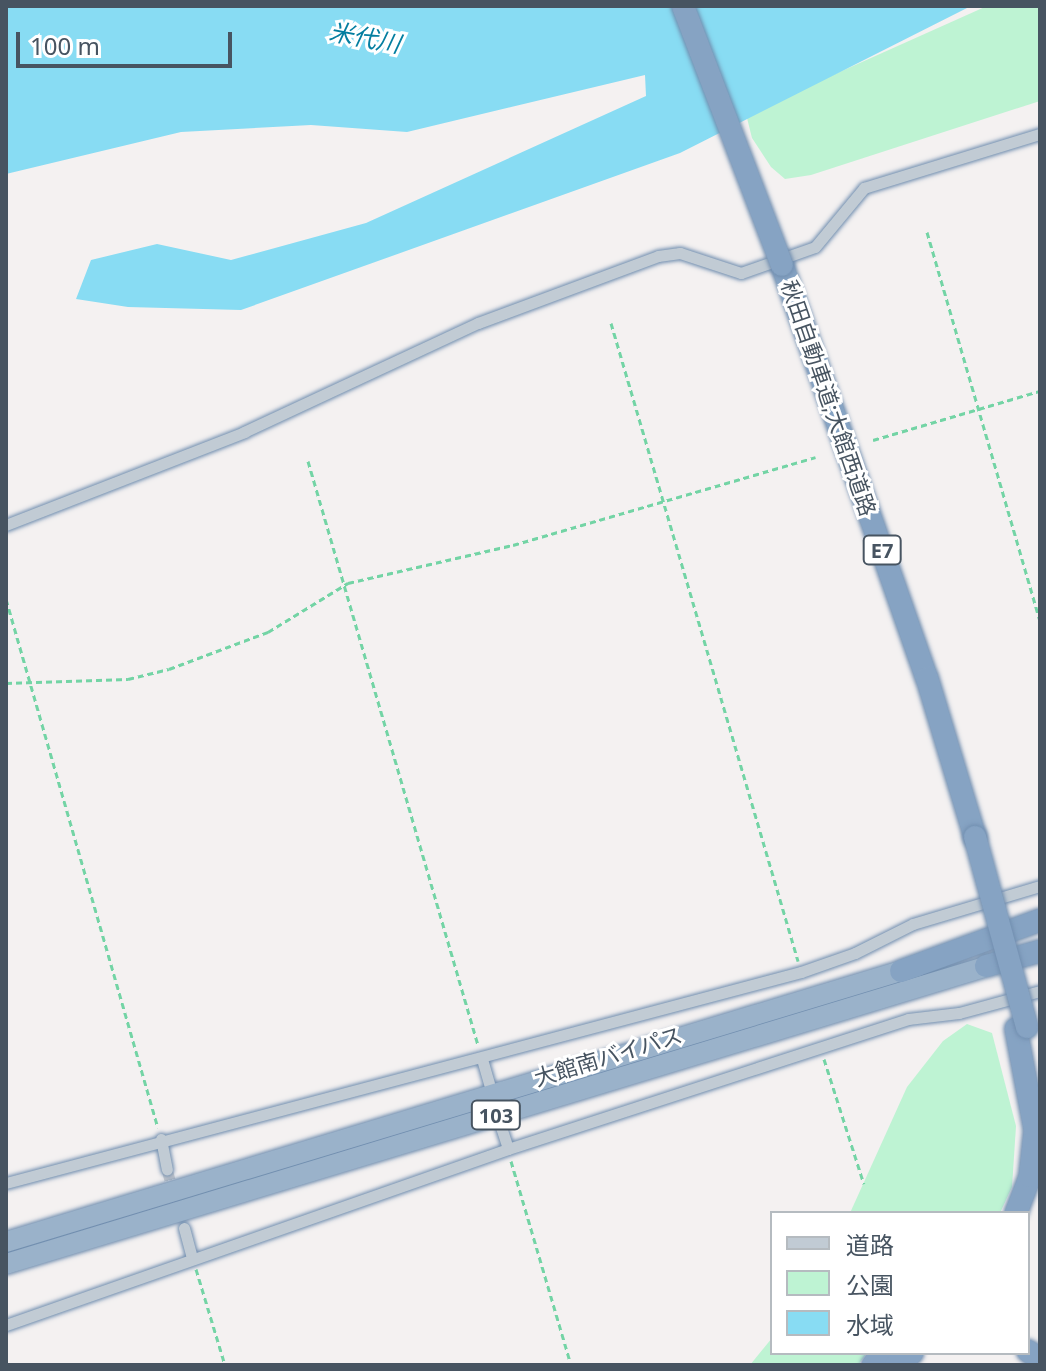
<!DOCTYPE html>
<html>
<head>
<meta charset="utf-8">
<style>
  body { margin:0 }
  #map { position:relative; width:1046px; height:1371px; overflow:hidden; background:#f4f1f1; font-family:"Noto Sans","Noto Sans JP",sans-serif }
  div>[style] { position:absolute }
  .green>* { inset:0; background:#bef3d3 }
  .water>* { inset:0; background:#88dcf3 }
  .minor-tunnel>* { height:11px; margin-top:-5.5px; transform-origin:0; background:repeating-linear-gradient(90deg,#c9cacd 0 11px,transparent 0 16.5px) }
  .path>* { height:3px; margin-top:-1.5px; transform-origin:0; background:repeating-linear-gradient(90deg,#73d4a5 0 6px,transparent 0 10px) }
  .roads { filter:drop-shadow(0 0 2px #718eaf) drop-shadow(0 0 2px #718eaf) }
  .minor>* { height:11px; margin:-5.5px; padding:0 5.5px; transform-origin:5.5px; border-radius:5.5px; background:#c1cbd4 }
  .trunk>* { height:20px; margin:-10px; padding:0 10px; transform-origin:10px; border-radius:10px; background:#9ab2ca }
  .motorway>* { height:22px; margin:-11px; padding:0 11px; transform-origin:11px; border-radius:11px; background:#86a3c3 }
  .bridges { filter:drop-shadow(0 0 2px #718eaf) drop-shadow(0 0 2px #718eaf) }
  .motorway-bridge>* { height:22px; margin:-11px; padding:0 11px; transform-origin:11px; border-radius:11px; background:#86a3c3 }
  span { translate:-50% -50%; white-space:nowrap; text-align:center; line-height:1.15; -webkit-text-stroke:6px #fff; paint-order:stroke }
  .shield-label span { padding:2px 6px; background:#fff; border:2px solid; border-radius:6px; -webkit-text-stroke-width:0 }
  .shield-label { font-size:20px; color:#475461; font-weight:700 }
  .street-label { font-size:22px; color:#475461 }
  .water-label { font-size:24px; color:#047ea0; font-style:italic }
  .frame { position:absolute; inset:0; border:8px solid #475461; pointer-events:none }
  .legend { position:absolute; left:770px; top:1211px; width:260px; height:144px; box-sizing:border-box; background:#fff; border:2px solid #b5bbc0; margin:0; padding:10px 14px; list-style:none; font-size:24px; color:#475461 }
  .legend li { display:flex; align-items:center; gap:16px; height:40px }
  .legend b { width:40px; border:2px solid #b5bbc0 }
  .scale { position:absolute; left:16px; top:32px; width:216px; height:36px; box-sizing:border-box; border:4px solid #475461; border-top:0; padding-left:10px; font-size:24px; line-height:28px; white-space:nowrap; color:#475461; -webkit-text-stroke:6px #fff; paint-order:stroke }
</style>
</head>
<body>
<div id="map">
  <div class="green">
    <div style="clip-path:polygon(987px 6px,1040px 6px,1040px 101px,811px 175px,785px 179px,771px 167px,752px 138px,746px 114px)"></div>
    <div style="clip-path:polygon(967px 1024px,992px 1033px,1016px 1126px,1012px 1187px,1000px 1213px,850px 1213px,907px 1087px,943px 1041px)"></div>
    <div style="clip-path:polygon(772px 1338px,772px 1353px,867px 1353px,858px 1365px,750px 1365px)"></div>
  </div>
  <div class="water">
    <div style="clip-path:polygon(6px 6px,971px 6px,680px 153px,241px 310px,128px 307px,76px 299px,91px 260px,157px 244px,231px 260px,366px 223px,646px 96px,645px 75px,407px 132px,311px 125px,181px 132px,6px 174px)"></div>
  </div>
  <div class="minor-tunnel">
    <div style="left:167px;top:1169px;width:49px;rotate:74.5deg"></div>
  </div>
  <div class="path">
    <div style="left:927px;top:232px;width:404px;rotate:73.8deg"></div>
    <div style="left:611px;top:323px;width:665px;rotate:73.66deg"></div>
    <div style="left:873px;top:440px;width:174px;rotate:-16.4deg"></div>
    <div style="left:308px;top:461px;width:608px;rotate:73.77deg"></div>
    <div style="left:6px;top:599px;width:550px;rotate:73.97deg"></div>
    <div style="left:6px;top:683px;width:122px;rotate:-1.9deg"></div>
    <div style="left:128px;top:679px;width:42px;rotate:-13.7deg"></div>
    <div style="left:169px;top:669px;width:106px;rotate:-20.5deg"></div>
    <div style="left:268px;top:632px;width:94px;rotate:-31.5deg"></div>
    <div style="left:348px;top:583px;width:169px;rotate:-13deg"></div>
    <div style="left:513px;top:545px;width:315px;rotate:-16.2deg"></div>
    <div style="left:824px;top:1059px;width:131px;rotate:72.3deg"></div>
    <div style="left:511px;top:1161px;width:213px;rotate:73.6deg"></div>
    <div style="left:196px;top:1269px;width:100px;rotate:73.2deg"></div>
  </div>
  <div class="roads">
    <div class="minor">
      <div style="left:6px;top:525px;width:256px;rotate:-21.3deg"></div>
      <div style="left:244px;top:432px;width:258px;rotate:-25deg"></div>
      <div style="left:478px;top:323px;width:192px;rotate:-20.4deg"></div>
      <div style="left:658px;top:256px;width:22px;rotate:-8deg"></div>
      <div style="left:680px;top:253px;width:64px;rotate:18.2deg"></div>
      <div style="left:741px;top:273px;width:78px;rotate:-19.4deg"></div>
      <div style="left:815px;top:247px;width:77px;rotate:-50.3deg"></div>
      <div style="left:864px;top:188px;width:184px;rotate:-17.1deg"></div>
      <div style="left:482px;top:1059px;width:26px;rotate:74deg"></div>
      <div style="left:501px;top:1127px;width:23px;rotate:72deg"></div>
      <div style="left:161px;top:1139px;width:31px;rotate:79deg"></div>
      <div style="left:6px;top:1183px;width:823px;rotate:-14.86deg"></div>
      <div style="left:801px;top:972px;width:57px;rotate:-19.4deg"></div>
      <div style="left:855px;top:953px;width:65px;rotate:-26.6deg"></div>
      <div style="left:913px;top:924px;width:133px;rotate:-16.7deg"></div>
      <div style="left:184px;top:1228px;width:30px;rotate:75deg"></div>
      <div style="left:6px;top:1325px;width:532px;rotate:-19.32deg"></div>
      <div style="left:508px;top:1149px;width:421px;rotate:-18deg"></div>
      <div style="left:908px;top:1019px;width:51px;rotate:-6.7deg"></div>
      <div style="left:959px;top:1013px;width:84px;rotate:-15.2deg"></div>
    </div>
    <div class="trunk">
      <div style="left:6px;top:1242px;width:952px;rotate:-16.85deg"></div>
      <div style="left:6px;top:1264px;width:1040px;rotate:-16.88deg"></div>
    </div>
    <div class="motorway">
      <div style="left:782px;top:265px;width:438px;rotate:70.7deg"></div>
      <div style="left:927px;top:678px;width:166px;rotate:73.2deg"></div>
      <div style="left:986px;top:966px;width:56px;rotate:-15.5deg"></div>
      <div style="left:901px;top:971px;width:148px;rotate:-20.1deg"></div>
      <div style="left:1016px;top:1213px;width:40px;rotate:-69deg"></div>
      <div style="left:1030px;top:1176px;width:46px;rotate:-83.8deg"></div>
      <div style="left:1035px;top:1130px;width:103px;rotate:-100.7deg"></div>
      <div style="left:1028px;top:1351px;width:14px;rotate:34deg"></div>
      <div style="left:873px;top:1365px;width:16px;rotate:-50deg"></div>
      <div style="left:896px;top:1365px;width:20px;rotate:-37deg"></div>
    </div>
  </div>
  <div class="bridges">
    <div class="motorway-bridge">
      <div style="left:683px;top:6px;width:277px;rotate:69.1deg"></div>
      <div style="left:975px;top:837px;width:197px;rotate:74.7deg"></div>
    </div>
  </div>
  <div class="shield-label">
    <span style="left:882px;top:550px">E7</span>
    <span style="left:496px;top:1115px">103</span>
  </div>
  <div class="street-label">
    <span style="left:829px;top:398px;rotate:71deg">秋田自動車道;大館西道路</span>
    <span style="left:608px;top:1056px;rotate:-17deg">大館南バイパス</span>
  </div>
  <div class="water-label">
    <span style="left:365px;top:37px;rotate:11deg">米代川</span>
  </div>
  <div class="frame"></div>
  <ul class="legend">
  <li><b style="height:10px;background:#c1cbd4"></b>道路</li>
  <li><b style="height:22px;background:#bef3d3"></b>公園</li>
  <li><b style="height:22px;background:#88dcf3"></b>水域</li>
  </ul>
  <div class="scale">100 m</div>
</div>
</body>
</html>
